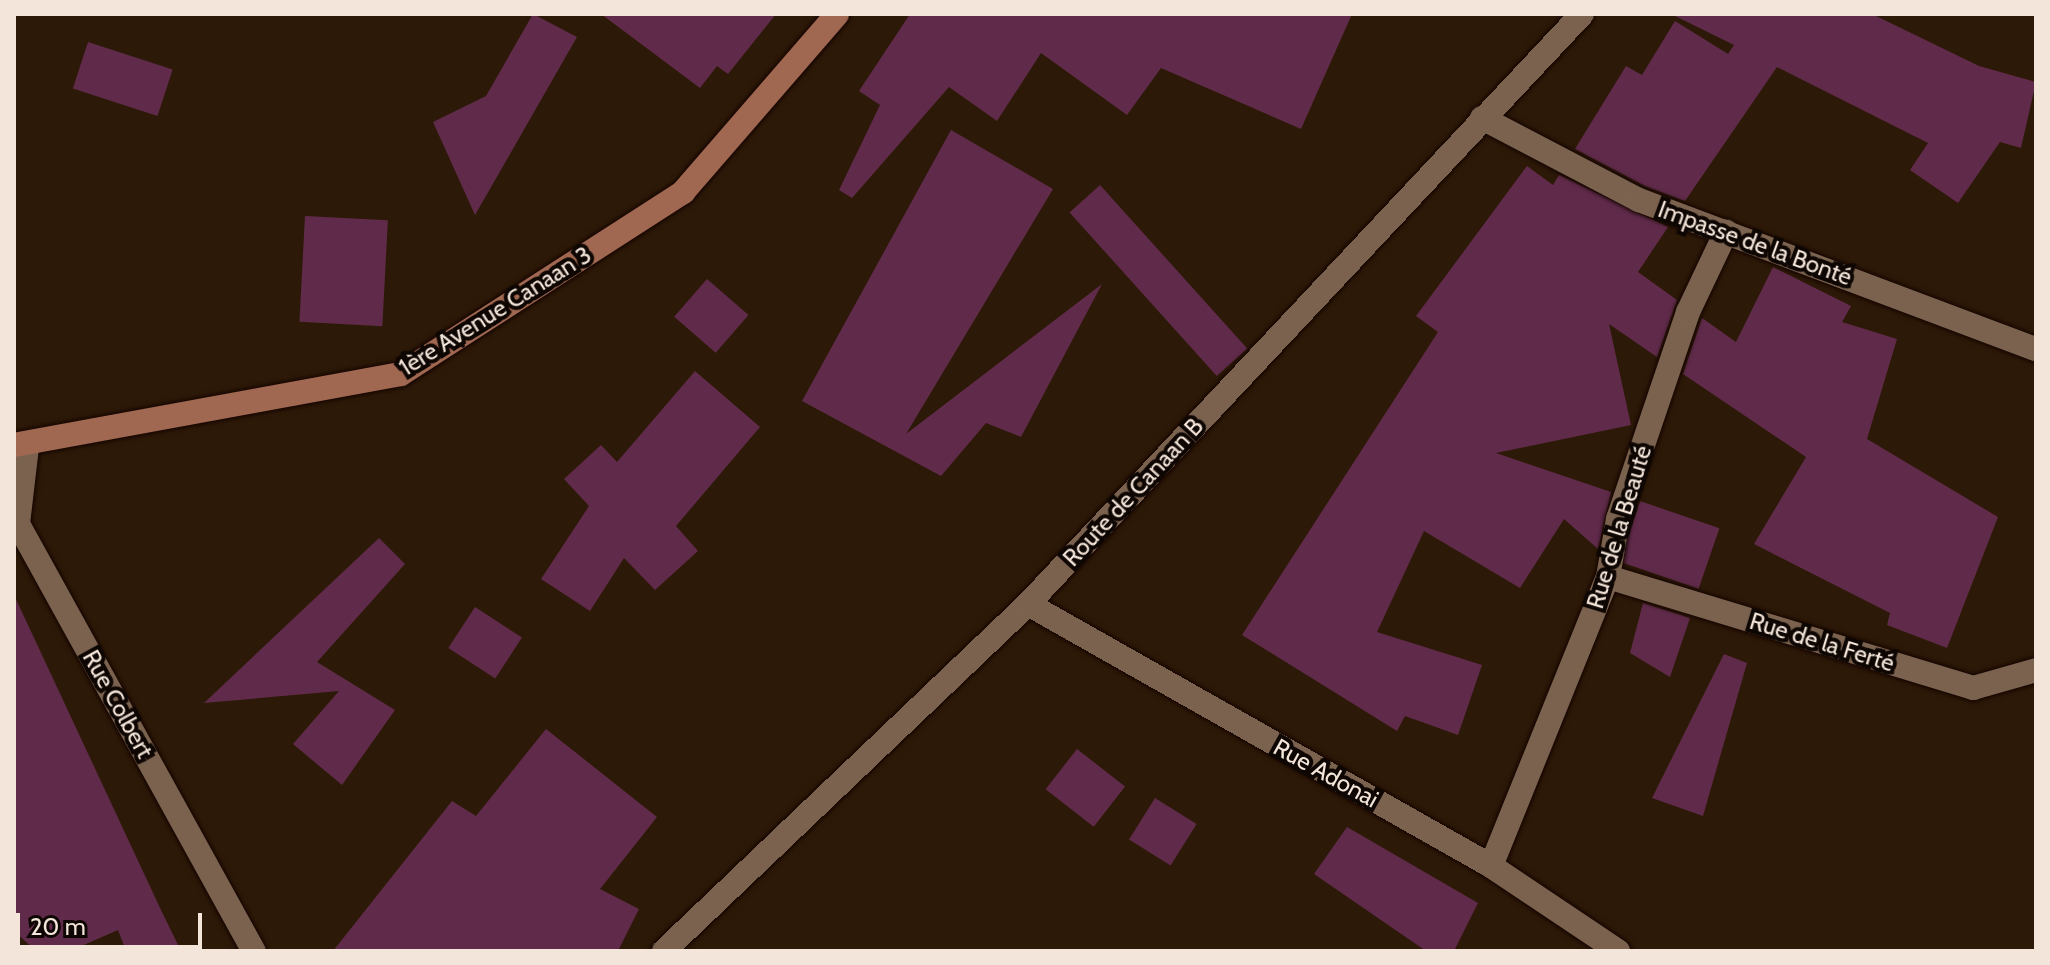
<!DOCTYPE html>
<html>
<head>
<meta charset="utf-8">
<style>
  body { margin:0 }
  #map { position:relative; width:2050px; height:965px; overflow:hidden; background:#2d1907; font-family:Cabin,sans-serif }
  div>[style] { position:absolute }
  .building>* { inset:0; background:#602b4a; transform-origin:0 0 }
  .roads { filter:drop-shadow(0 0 2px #140400) drop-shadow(0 0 2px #140400) }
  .minor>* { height:24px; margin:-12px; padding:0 12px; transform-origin:12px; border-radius:12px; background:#7a624f }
  .tertiary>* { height:24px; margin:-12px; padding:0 12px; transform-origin:12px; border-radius:12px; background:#7a624f }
  .secondary>* { height:24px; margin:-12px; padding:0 12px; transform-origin:12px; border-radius:12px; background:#a06751 }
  span { translate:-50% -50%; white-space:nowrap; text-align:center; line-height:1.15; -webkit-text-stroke:8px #0e0602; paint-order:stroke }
  .street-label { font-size:24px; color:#f3e5da }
  .frame { position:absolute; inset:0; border:16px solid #f3e5da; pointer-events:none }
  .scale { position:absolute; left:16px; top:913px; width:186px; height:36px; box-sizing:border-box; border:4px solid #f3e5da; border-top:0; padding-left:10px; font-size:24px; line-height:28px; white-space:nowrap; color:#f3e5da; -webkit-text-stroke:6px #0e0602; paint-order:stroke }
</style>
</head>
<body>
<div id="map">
  <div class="building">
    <div style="clip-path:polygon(533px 14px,577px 37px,475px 215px,433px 122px,486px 96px)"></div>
    <div style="clip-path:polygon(601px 14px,776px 14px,728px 74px,717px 66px,700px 88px)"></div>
    <div style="clip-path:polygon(910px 14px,1352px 14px,1301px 129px,1161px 68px,1127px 115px,1041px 53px,997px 121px,949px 87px,852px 198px,839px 190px,880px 105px,859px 91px)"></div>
    <div style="clip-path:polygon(1671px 14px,1872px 14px,1979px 66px,2036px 82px,2021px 148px,2000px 142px,1958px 203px,1910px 170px,1928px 143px,1777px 67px,1685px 201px,1645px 186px,1575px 149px,1626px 66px,1642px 75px,1675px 21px,1728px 54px,1734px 45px)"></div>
    <div style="left:88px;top:42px;width:89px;height:49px;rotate:18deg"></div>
    <div style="clip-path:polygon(951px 130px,1053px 189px,906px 434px,1102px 284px,1021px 437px,986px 423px,941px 476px,802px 401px)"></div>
    <div style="clip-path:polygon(1527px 166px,1553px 185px,1559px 175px,1668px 227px,1638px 272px,1677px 300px,1657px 357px,1609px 324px,1631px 425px,1496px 453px,1611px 492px,1598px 549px,1564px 519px,1520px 588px,1424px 531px,1377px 632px,1482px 665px,1458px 735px,1405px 716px,1397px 731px,1242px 635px,1438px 332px,1416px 316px)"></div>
    <div style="left:1100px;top:185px;width:220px;height:41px;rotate:48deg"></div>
    <div style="left:305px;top:216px;width:83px;height:106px;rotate:3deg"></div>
    <div style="clip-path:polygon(1773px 267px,1851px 306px,1842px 322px,1897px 339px,1867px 439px,1998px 517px,1947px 648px,1887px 625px,1890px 613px,1754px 544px,1806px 457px,1683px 374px,1702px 318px,1736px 342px)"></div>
    <div style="left:707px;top:279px;width:55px;height:50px;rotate:41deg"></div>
    <div style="clip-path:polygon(695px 371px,760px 427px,676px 526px,698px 551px,655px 590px,624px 558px,590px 611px,541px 579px,589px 506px,564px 479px,601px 445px,617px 462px)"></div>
    <div style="left:1640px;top:501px;width:84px;height:64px;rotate:19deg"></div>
    <div style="clip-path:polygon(379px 538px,405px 564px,317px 662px,395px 710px,342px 785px,293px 744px,339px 691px,204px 703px)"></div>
    <div style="clip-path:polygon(14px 595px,161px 910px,181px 951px,126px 951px,118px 930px,70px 951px,36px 951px,14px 931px)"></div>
    <div style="clip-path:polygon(1643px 603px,1690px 618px,1670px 677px,1630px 653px)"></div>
    <div style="left:475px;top:607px;width:56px;height:49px;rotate:33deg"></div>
    <div style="clip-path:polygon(1724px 654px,1747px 663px,1703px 816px,1652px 798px)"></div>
    <div style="clip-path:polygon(546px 729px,657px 817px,600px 889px,639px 909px,618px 951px,333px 951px,452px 801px,476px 816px)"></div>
    <div style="left:1077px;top:749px;width:61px;height:51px;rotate:38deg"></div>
    <div style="left:1155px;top:798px;width:49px;height:49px;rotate:32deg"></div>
    <div style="clip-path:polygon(1347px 827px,1478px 903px,1454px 951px,1426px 951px,1314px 874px)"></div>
  </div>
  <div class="roads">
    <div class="minor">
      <div style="left:1482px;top:118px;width:177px;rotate:27.6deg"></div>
      <div style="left:1639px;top:200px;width:424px;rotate:20.6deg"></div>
      <div style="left:1608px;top:577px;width:382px;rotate:16.9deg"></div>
      <div style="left:1973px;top:688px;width:66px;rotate:-15.9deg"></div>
      <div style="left:1028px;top:604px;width:532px;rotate:29.5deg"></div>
      <div style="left:1491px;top:866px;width:153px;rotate:33.8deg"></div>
      <div style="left:1491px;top:866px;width:312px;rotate:-68deg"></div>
      <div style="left:1608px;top:577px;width:59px;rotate:-80.2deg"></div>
      <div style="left:1618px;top:519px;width:219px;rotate:-71.3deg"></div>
      <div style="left:1688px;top:312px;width:89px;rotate:-64.6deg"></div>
    </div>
    <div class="tertiary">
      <div style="left:27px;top:447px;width:78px;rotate:96.7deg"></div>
      <div style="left:18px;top:524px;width:488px;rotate:61.1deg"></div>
      <div style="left:664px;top:951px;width:503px;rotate:-43.63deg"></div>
      <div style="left:1028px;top:604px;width:809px;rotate:-46.8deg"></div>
    </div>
    <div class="secondary">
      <div style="left:14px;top:445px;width:393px;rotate:-10.4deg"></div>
      <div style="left:401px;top:374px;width:336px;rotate:-32.8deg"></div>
      <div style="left:683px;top:192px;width:235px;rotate:-49.1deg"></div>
    </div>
  </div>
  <div class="street-label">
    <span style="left:1755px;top:243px;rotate:20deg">Impasse de la Bonté</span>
    <span style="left:495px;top:311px;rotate:-32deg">1ère Avenue Canaan 3</span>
    <span style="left:1133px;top:492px;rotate:-47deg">Route de Canaan B</span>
    <span style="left:1619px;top:527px;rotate:-73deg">Rue de la Beauté</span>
    <span style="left:1822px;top:642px;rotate:17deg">Rue de la Ferté</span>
    <span style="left:118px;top:704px;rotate:61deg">Rue Colbert</span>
    <span style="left:1326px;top:773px;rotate:29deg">Rue Adonai</span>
  </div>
  <div class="frame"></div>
  <div class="scale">20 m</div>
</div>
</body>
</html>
